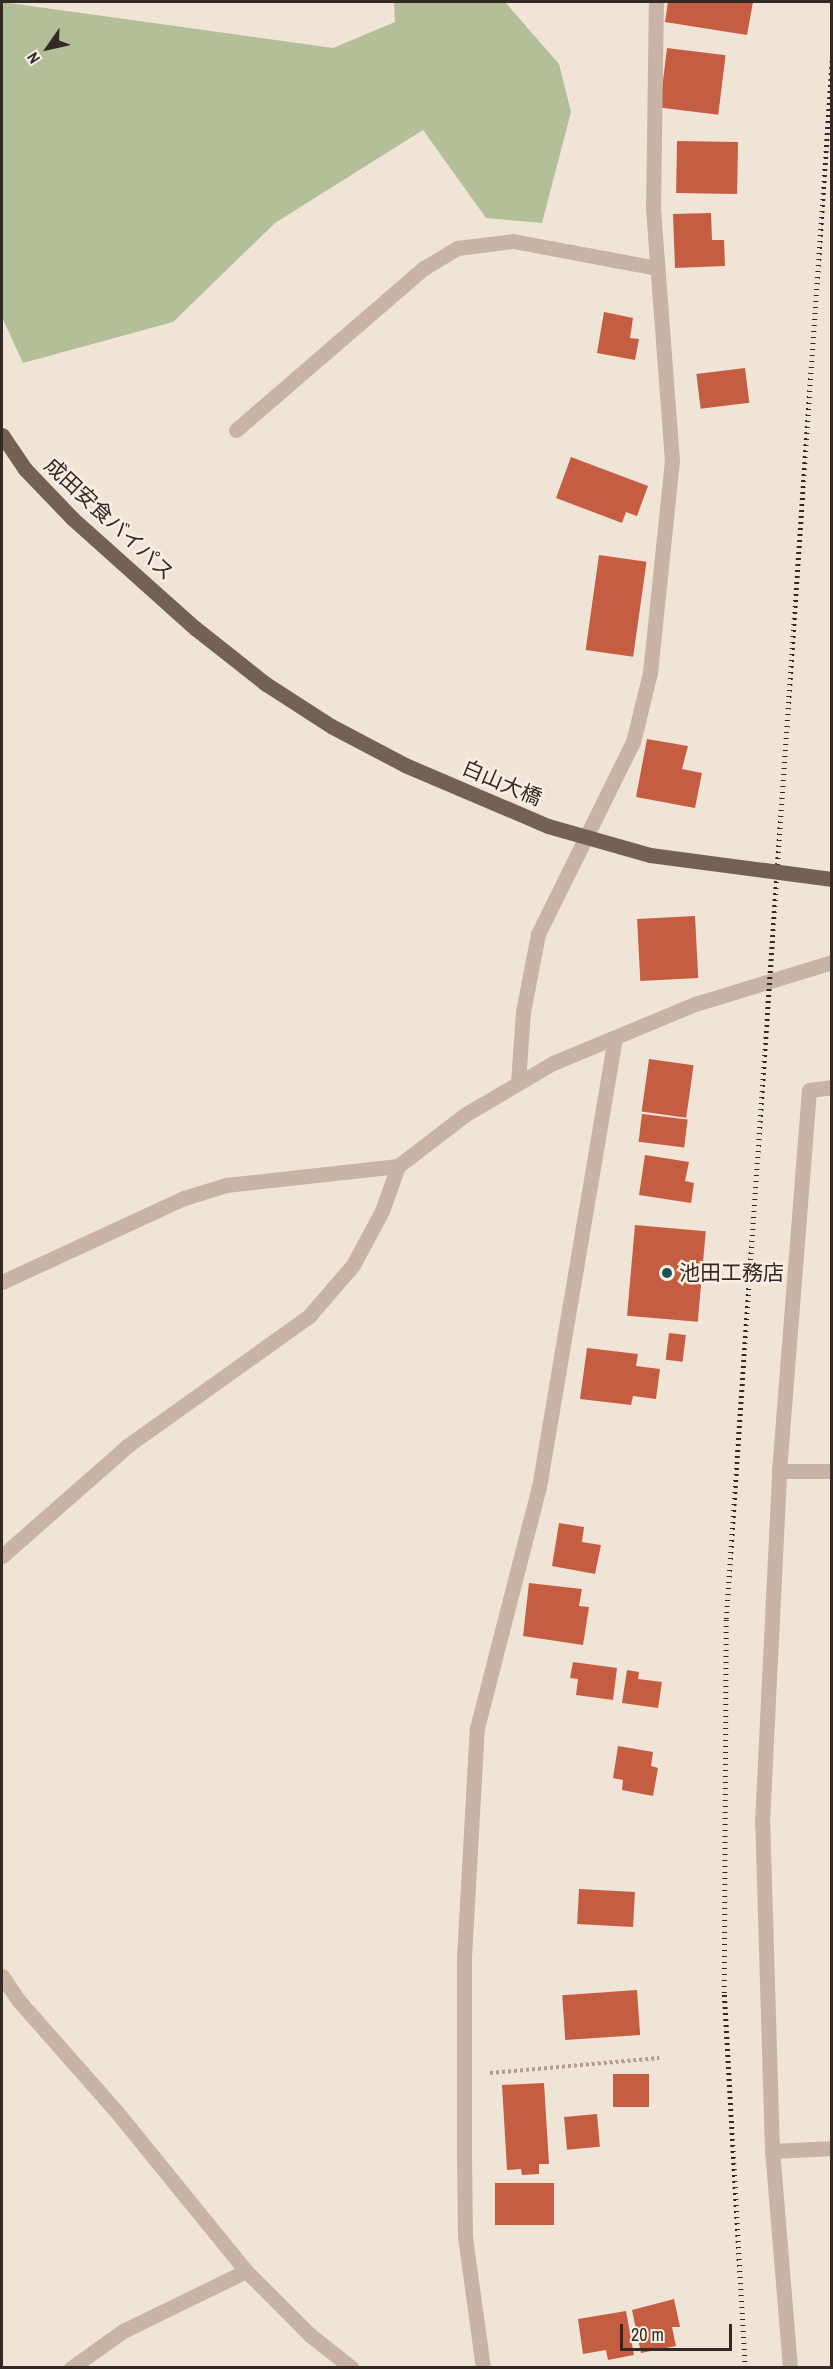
<!DOCTYPE html>
<html>
<head>
<meta charset="utf-8">
<style>
  body { margin:0 }
  #map { position:relative; width:833px; height:2369px; overflow:hidden; background:#f0e4d7; font-family:"Archivo Narrow","Noto Sans JP",sans-serif }
  div>[style] { position:absolute }
  .green>* { inset:0; background:#b3bf98 }
  .building>* { inset:0; background:#c45d41; transform-origin:0 0 }
  .path>* { height:4px; margin-top:-2px; transform-origin:0; background:repeating-linear-gradient(90deg,#b49d8e 0 3px,transparent 0 6px) }
  .minor>* { height:15px; margin:-7.5px; padding:0 7.5px; transform-origin:7.5px; border-radius:7.5px; background:#c8b3a4 }
  .major>* { height:15px; margin:-7.5px; padding:0 7.5px; transform-origin:7.5px; border-radius:7.5px; background:#756056 }
  .rail>* { height:4.5px; margin-top:-2.25px; transform-origin:0; background:repeating-linear-gradient(90deg,#332925 0 1.5px,transparent 0 6px) }
  .major-bridge>* { height:15px; margin:-7.5px; padding:0 7.5px; transform-origin:7.5px; border-radius:7.5px; background:#756056 }
  .dots>* { width:16px; height:16px; translate:-50% -50%; box-sizing:border-box; border:3px solid #f8eee3; border-radius:50% }
  span { translate:-50% -50%; white-space:nowrap; text-align:center; line-height:1.15; -webkit-text-stroke:5px #f8eee3; paint-order:stroke }
  .street-label { font-size:21px; color:#332925 }
  .poi-label { font-size:21px; color:#332925 }
  .left { translate:0 -50%; text-align:left }
  .frame { position:absolute; inset:0; border:3px solid #332925; pointer-events:none }
  .north { position:absolute; left:18px; top:18px; width:60px; height:60px; -webkit-text-stroke:4px #f8eee3; paint-order:stroke; rotate:236deg; font-size:16px; font-weight:700; line-height:24px; text-align:center; color:#332925 }
  .north::after { content:''; display:block; margin:auto; width:21px; height:27px; background:#332925; clip-path:polygon(50% 0,100% 100%,50% 72%,0 100%) }
  .scale { position:absolute; left:620px; top:2324px; width:112px; height:27px; box-sizing:border-box; border:3px solid #332925; border-top:0; padding-left:8px; font-size:18px; line-height:21px; white-space:nowrap; color:#332925; -webkit-text-stroke:4px #f8eee3; paint-order:stroke }
</style>
</head>
<body>
<div id="map">
  <div class="green">
    <div style="clip-path:polygon(2px 2px,333px 48px,395px 22px,394px 2px,505px 2px,559px 64px,571px 112px,542px 223px,486px 218px,423px 130px,275px 223px,173px 322px,23px 363px,2px 317px)"></div>
  </div>
  <div class="building">
    <div style="clip-path:polygon(668px 2px,753px 2px,747px 35px,665px 22px)"></div>
    <div style="left:667px;top:48px;width:59px;height:60px;rotate:7deg"></div>
    <div style="left:677px;top:141px;width:61px;height:52px;rotate:1deg"></div>
    <div style="clip-path:polygon(711px 213px,712px 240px,724px 240px,725px 266px,675px 268px,673px 214px)"></div>
    <div style="clip-path:polygon(604px 312px,633px 318px,630px 338px,639px 339px,635px 360px,597px 353px)"></div>
    <div style="left:745px;top:368px;width:35px;height:49px;rotate:83deg"></div>
    <div style="clip-path:polygon(571px 457px,648px 486px,637px 516px,626px 512px,622px 523px,556px 498px)"></div>
    <div style="left:599px;top:555px;width:48px;height:96px;rotate:8deg"></div>
    <div style="clip-path:polygon(647px 739px,688px 746px,682px 769px,702px 773px,695px 808px,636px 797px)"></div>
    <div style="left:695px;top:916px;width:62px;height:58px;rotate:87deg"></div>
    <div style="left:649px;top:1059px;width:45px;height:53px;rotate:8deg"></div>
    <div style="left:642px;top:1114px;width:46px;height:28px;rotate:7deg"></div>
    <div style="clip-path:polygon(645px 1155px,689px 1162px,685px 1181px,694px 1183px,691px 1203px,639px 1195px)"></div>
    <div style="left:635px;top:1225px;width:71px;height:91px;rotate:5deg"></div>
    <div style="left:669px;top:1333px;width:17px;height:27px;rotate:7deg"></div>
    <div style="clip-path:polygon(587px 1348px,638px 1354px,636px 1366px,660px 1369px,656px 1399px,633px 1396px,631px 1405px,580px 1399px)"></div>
    <div style="clip-path:polygon(559px 1523px,584px 1527px,582px 1542px,601px 1545px,595px 1574px,552px 1566px)"></div>
    <div style="clip-path:polygon(529px 1583px,582px 1589px,579px 1606px,589px 1607px,583px 1645px,523px 1636px)"></div>
    <div style="clip-path:polygon(573px 1662px,617px 1668px,613px 1700px,576px 1695px,578px 1679px,570px 1678px)"></div>
    <div style="clip-path:polygon(627px 1670px,639px 1672px,638px 1679px,662px 1682px,658px 1708px,622px 1703px)"></div>
    <div style="clip-path:polygon(618px 1746px,653px 1752px,651px 1766px,658px 1768px,653px 1796px,622px 1790px,623px 1780px,613px 1778px)"></div>
    <div style="left:579px;top:1889px;width:56px;height:35px;rotate:3deg"></div>
    <div style="left:637px;top:1990px;width:45px;height:75px;rotate:86deg"></div>
    <div style="left:613px;top:2074px;width:36px;height:33px"></div>
    <div style="clip-path:polygon(544px 2083px,549px 2164px,539px 2164px,539px 2174px,522px 2175px,521px 2169px,507px 2170px,502px 2085px)"></div>
    <div style="left:597px;top:2114px;width:33px;height:33px;rotate:85deg"></div>
    <div style="left:495px;top:2183px;width:59px;height:42px"></div>
    <div style="clip-path:polygon(674px 2299px,680px 2327px,672px 2327px,676px 2346px,641px 2353px,632px 2310px)"></div>
    <div style="clip-path:polygon(626px 2311px,634px 2355px,608px 2360px,606px 2350px,583px 2354px,578px 2319px)"></div>
  </div>
  <div class="path">
    <div style="left:490px;top:2073px;width:170px;rotate:-5.1deg"></div>
  </div>
  <div class="minor">
    <div style="left:236px;top:430px;width:248px;rotate:-40.8deg"></div>
    <div style="left:424px;top:268px;width:39px;rotate:-31deg"></div>
    <div style="left:457px;top:248px;width:56px;rotate:-7.1deg"></div>
    <div style="left:513px;top:241px;width:147px;rotate:10.6deg"></div>
    <div style="left:518px;top:1082px;width:70px;rotate:-85.9deg"></div>
    <div style="left:523px;top:1012px;width:79px;rotate:-79.1deg"></div>
    <div style="left:538px;top:934px;width:214px;rotate:-63.7deg"></div>
    <div style="left:633px;top:742px;width:71px;rotate:-76.2deg"></div>
    <div style="left:650px;top:673px;width:213px;rotate:-84.1deg"></div>
    <div style="left:672px;top:461px;width:253px;rotate:-94.3deg"></div>
    <div style="left:653px;top:209px;width:207px;rotate:-89.2deg"></div>
    <div style="left:2px;top:1282px;width:200px;rotate:-24.8deg"></div>
    <div style="left:184px;top:1198px;width:44px;rotate:-17.2deg"></div>
    <div style="left:226px;top:1185px;width:173px;rotate:-6.3deg"></div>
    <div style="left:398px;top:1166px;width:86px;rotate:-37.4deg"></div>
    <div style="left:466px;top:1114px;width:101px;rotate:-30.4deg"></div>
    <div style="left:553px;top:1063px;width:154px;rotate:-22.6deg"></div>
    <div style="left:695px;top:1004px;width:143px;rotate:-17deg"></div>
    <div style="left:779px;top:1471px;width:53px"></div>
    <div style="left:2px;top:1556px;width:167px;rotate:-41.3deg"></div>
    <div style="left:127px;top:1446px;width:224px;rotate:-35.5deg"></div>
    <div style="left:309px;top:1316px;width:67px;rotate:-49.2deg"></div>
    <div style="left:353px;top:1265px;width:61px;rotate:-61.8deg"></div>
    <div style="left:382px;top:1211px;width:48px;rotate:-70.4deg"></div>
    <div style="left:2px;top:1976px;width:30px;rotate:56deg"></div>
    <div style="left:19px;top:2001px;width:147px;rotate:48.6deg"></div>
    <div style="left:116px;top:2111px;width:206px;rotate:50.9deg"></div>
    <div style="left:246px;top:2271px;width:91px;rotate:45deg"></div>
    <div style="left:310px;top:2335px;width:53px;rotate:38.2deg"></div>
    <div style="left:772px;top:2151px;width:60px;rotate:-2.9deg"></div>
    <div style="left:71px;top:2368px;width:64px;rotate:-35.4deg"></div>
    <div style="left:123px;top:2331px;width:137px;rotate:-26deg"></div>
    <div style="left:483px;top:2368px;width:133px;rotate:-97.8deg"></div>
    <div style="left:465px;top:2236px;width:77px;rotate:-90.7deg"></div>
    <div style="left:464px;top:2159px;width:202px;rotate:-90deg"></div>
    <div style="left:464px;top:1957px;width:229px;rotate:-86.8deg"></div>
    <div style="left:477px;top:1728px;width:249px;rotate:-75.6deg"></div>
    <div style="left:539px;top:1487px;width:455px;rotate:-80.4deg"></div>
    <div style="left:790px;top:2368px;width:218px;rotate:-94.7deg"></div>
    <div style="left:772px;top:2151px;width:328px;rotate:-91.7deg"></div>
    <div style="left:762px;top:1823px;width:352px;rotate:-87.2deg"></div>
    <div style="left:779px;top:1471px;width:382px;rotate:-85.5deg"></div>
    <div style="left:809px;top:1090px;width:23px;rotate:-7deg"></div>
  </div>
  <div class="major">
    <div style="left:2px;top:435px;width:41px;rotate:55.9deg"></div>
    <div style="left:25px;top:469px;width:69px;rotate:46.2deg"></div>
    <div style="left:73px;top:519px;width:164px;rotate:41.8deg"></div>
  </div>
  <div class="rail">
    <div style="left:745px;top:2368px;width:376px;rotate:-93.2deg"></div>
    <div style="left:724px;top:1993px;width:374px;rotate:-89.7deg"></div>
    <div style="left:726px;top:1619px;width:1562px;rotate:-86.11deg"></div>
  </div>
  <div class="major-bridge">
    <div style="left:195px;top:628px;width:90px;rotate:38.3deg"></div>
    <div style="left:266px;top:684px;width:77px;rotate:32.9deg"></div>
    <div style="left:331px;top:726px;width:84px;rotate:27.8deg"></div>
    <div style="left:405px;top:765px;width:155px;rotate:23.1deg"></div>
    <div style="left:548px;top:826px;width:106px;rotate:15.9deg"></div>
    <div style="left:650px;top:855px;width:184px;rotate:7.5deg"></div>
  </div>
  <div class="dots">
    <div style="left:667px;top:1273px;background:#1c5254"></div>
  </div>
  <div class="street-label">
    <span style="left:109px;top:519px;rotate:43deg">成田安食バイパス</span>
    <span style="left:502px;top:783px;rotate:23deg">白山大橋</span>
  </div>
  <div class="poi-label">
    <span class="left" style="left:679px;top:1273px">池田工務店</span>
  </div>
  <div class="frame"></div>
  <div class="north">N</div>
  <div class="scale">20 m</div>
</div>
</body>
</html>
